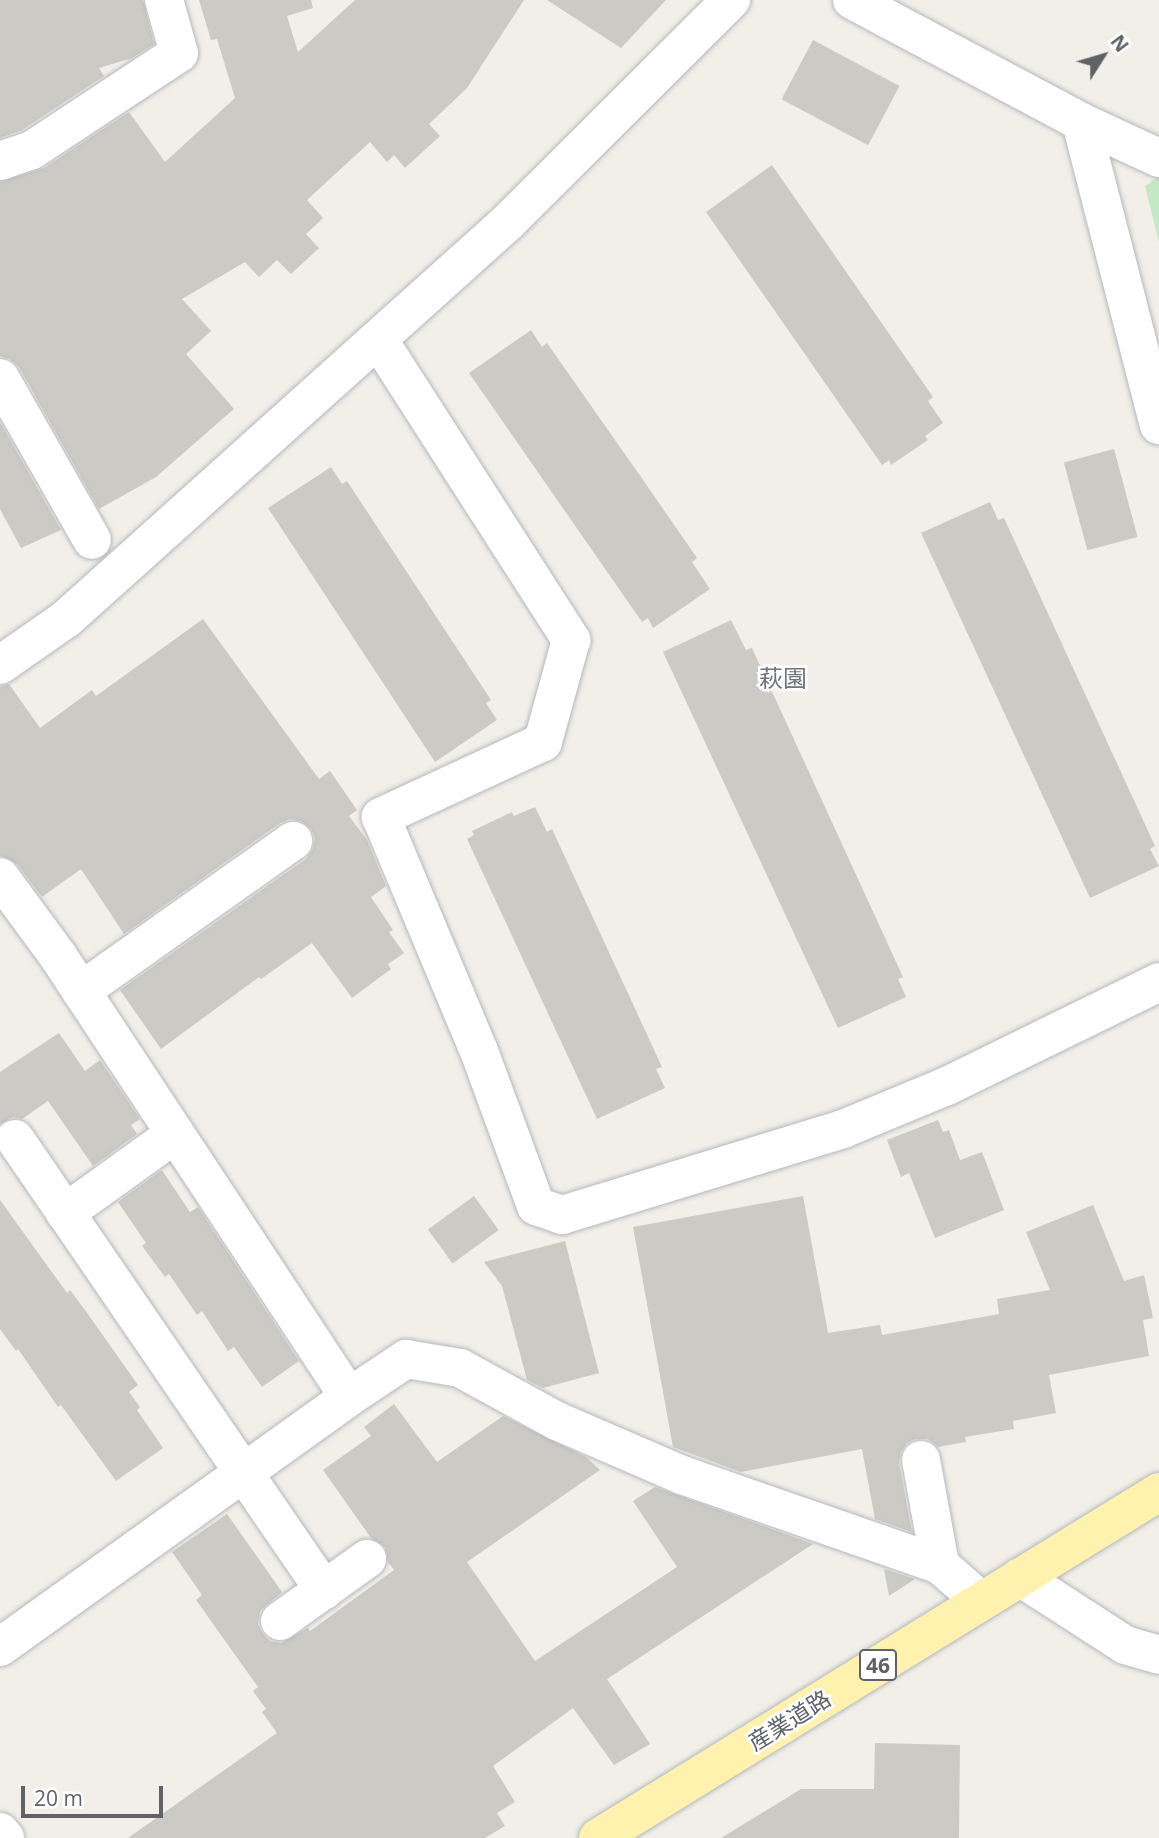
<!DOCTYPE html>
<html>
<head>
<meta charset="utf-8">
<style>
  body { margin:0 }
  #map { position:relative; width:1159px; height:1838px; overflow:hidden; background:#f1efe8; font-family:"Open Sans","Noto Sans JP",sans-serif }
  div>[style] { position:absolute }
  .green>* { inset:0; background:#c5e8c5 }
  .building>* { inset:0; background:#cccac5; transform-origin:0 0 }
  .roads { filter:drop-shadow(0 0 2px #b5b8bc) drop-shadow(0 0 2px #b5b8bc) }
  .minor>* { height:38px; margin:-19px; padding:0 19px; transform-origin:19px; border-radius:19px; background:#fff }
  .major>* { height:38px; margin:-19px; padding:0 19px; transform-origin:19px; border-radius:19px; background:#fff2af }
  span { translate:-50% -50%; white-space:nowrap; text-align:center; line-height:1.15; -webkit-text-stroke:5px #fff; paint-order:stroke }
  .shield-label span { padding:2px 5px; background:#fff; border:2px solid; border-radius:5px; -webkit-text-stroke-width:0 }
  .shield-label { font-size:21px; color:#5f6368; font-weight:700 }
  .street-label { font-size:23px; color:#5f6368 }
  .neighbourhood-label { font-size:24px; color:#70757a }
  .north { position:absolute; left:1068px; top:21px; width:70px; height:70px; -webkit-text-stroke:5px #fff; paint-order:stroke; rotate:53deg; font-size:19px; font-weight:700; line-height:28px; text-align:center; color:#5f6368 }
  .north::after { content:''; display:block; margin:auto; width:24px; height:32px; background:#5f6368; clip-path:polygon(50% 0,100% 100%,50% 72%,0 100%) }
  .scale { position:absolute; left:21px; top:1786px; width:142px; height:32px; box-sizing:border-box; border:4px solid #5f6368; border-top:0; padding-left:9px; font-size:21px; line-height:24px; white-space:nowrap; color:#5f6368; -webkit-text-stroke:5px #fff; paint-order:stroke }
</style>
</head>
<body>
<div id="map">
  <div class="green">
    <div style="clip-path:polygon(1159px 176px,1159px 242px,1145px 186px)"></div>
  </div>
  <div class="building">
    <div style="clip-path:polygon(0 0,143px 0,154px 44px,132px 58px,99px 68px,104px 76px,22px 130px,0 138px)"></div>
    <div style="clip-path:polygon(199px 0,311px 0,313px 8px,287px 16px,298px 52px,355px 0,524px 0,467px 88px,429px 124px,440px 136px,405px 168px,394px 155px,387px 162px,370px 142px,307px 200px,323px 218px,306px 234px,319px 248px,291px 274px,277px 260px,259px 277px,245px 262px,182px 299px,211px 331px,186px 354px,234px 409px,156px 477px,99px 509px,19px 367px,10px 359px,0 356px,0 182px,44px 168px,129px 112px,165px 162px,235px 98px,217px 39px,211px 40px)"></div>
    <div style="clip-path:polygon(547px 0,666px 0,621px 48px)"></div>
    <div style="left:813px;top:40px;width:98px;height:67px;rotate:28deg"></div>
    <div style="clip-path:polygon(772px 165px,933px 397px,928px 401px,943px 423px,925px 436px,928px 440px,891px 465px,889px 460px,882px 465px,706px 212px)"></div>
    <div style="clip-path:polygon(531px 330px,542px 347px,547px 343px,641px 477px,697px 558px,692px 562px,710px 589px,653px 628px,648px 618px,642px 622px,469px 373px)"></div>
    <div style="clip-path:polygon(0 422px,61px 530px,21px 548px,0 509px)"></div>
    <div style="left:1114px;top:449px;width:91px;height:52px;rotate:75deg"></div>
    <div style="clip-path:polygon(331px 467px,342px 484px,347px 481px,491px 700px,486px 703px,497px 720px,435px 762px,268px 508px)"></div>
    <div style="clip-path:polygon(990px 502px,998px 520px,1004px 518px,1155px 846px,1150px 849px,1159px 866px,1090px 898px,921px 533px)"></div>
    <div style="clip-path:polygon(203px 619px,319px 779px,330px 771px,357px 810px,349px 816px,367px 840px,386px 886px,371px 897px,393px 930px,389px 932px,404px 953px,388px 964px,391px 969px,352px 998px,312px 943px,261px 979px,259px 977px,161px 1049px,120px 990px,306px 859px,313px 849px,315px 838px,311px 829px,301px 821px,290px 819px,280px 823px,124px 934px,81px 869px,42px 897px,17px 864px,0 856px,0 687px,9px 684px,40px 728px,92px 690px,96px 696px)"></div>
    <div style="clip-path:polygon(731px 620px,746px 650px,752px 648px,903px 977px,898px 979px,906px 997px,838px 1028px,663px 652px)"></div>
    <div style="clip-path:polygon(535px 807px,547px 832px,552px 829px,662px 1067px,656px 1069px,665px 1088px,597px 1119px,467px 839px,474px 835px,472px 831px,512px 812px,514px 816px)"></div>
    <div style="clip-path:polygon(59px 1033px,85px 1071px,100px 1060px,140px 1119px,131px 1125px,137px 1134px,93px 1166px,48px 1101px,22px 1119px,13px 1117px,0 1124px,0 1072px)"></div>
    <div style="clip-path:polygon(938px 1120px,943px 1132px,949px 1130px,960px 1160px,982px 1152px,1004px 1210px,935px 1238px,909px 1173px,901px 1177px,887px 1140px)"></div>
    <div style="clip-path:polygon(162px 1170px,190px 1212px,198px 1207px,299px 1361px,262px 1387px,234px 1347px,228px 1351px,202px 1311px,197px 1315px,169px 1274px,165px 1277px,142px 1246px,146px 1243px,118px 1202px)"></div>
    <div style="left:474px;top:1196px;width:42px;height:57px;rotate:54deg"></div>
    <div style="clip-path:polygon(803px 1196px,828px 1333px,880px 1325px,882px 1335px,999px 1314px,997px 1299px,1050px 1290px,1026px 1232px,1093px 1205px,1124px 1281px,1144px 1275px,1153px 1318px,1143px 1320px,1149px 1356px,1049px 1375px,1056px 1413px,1013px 1421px,1014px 1429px,965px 1437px,966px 1442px,938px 1447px,928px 1439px,916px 1439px,907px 1443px,901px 1452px,899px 1463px,912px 1532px,875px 1519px,862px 1449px,741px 1472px,673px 1447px,633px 1227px)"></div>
    <div style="clip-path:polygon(0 1200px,67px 1293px,70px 1290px,85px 1310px,138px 1385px,129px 1392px,140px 1407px,137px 1410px,163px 1448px,116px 1481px,61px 1405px,58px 1407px,18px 1349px,16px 1351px,0 1329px)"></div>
    <div style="clip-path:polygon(565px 1241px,599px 1373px,543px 1388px,527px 1380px,502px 1286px,484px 1262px)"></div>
    <div style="clip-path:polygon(394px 1404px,437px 1462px,503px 1416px,586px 1457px,600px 1470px,467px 1562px,535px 1661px,677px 1567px,633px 1501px,655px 1487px,813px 1544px,607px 1679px,650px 1744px,614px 1765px,573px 1708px,493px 1766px,515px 1802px,497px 1813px,505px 1826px,485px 1838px,128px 1838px,277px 1733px,262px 1712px,266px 1709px,253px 1691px,258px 1687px,196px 1600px,202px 1595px,172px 1552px,227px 1514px,282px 1592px,260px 1611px,258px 1624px,263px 1634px,270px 1641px,281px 1643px,308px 1628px,310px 1631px,394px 1570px,388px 1562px,385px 1547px,371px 1538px,323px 1470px,371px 1436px,364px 1427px)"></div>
    <div style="clip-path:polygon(884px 1569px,915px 1579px,889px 1596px)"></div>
    <div style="clip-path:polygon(875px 1743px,960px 1745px,959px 1838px,721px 1838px,801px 1789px,874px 1789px)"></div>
  </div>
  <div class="roads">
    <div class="minor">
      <div style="left:852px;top:0;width:259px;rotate:28deg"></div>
      <div style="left:1081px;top:122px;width:86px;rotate:24.8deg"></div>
      <div style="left:1081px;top:122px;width:313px;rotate:75.6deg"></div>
      <div style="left:0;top:161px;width:34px;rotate:-19deg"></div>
      <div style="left:32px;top:150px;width:176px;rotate:-33.4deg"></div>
      <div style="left:179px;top:53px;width:55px;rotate:-105.8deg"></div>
      <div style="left:378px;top:339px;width:358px;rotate:57.3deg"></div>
      <div style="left:571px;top:640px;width:106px;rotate:105.4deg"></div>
      <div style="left:543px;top:742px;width:179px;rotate:155.2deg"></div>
      <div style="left:381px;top:817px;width:254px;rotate:67.3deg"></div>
      <div style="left:479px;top:1051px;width:165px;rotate:69.8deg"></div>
      <div style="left:536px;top:1206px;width:28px;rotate:19deg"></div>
      <div style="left:562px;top:1215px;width:294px;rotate:-17deg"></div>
      <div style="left:843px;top:1129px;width:113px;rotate:-22.5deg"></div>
      <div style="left:947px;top:1086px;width:236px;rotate:-26.1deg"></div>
      <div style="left:0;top:378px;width:186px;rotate:60.4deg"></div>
      <div style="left:0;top:665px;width:80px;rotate:-34.9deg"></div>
      <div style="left:66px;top:619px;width:594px;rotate:-41.93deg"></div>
      <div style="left:508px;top:222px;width:315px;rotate:-44.9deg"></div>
      <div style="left:0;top:877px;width:98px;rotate:53.7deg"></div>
      <div style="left:58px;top:956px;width:528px;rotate:56.58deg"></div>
      <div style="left:81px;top:991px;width:260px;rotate:-35.3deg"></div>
      <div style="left:15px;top:1139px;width:547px;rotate:55.58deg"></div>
      <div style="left:65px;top:1213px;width:135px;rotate:-35.7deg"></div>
      <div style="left:921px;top:1460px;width:107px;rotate:79.7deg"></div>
      <div style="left:1020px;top:1577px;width:125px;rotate:32.9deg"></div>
      <div style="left:1125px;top:1645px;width:35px;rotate:16deg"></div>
      <div style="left:280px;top:1621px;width:107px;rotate:-35.5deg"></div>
      <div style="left:0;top:1647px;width:429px;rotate:-35.6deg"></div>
      <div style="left:349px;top:1397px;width:69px;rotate:-33.7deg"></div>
      <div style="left:406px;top:1359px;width:55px;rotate:9.5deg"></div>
      <div style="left:460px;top:1368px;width:111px;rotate:28.7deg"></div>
      <div style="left:557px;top:1421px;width:136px;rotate:23.4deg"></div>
      <div style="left:682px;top:1475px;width:273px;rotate:19.2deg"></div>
      <div style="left:940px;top:1565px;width:55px;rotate:41.3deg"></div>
      <div style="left:0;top:1832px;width:8px;rotate:50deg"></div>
    </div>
    <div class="major">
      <div style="left:598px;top:1838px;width:659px;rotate:-31.66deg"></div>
    </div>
  </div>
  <div class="shield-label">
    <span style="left:878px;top:1665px">46</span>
  </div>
  <div class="street-label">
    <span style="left:789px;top:1720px;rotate:-32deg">産業道路</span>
  </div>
  <div class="neighbourhood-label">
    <span style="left:783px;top:678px">萩園</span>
  </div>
  <div class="north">N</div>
  <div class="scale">20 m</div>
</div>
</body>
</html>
